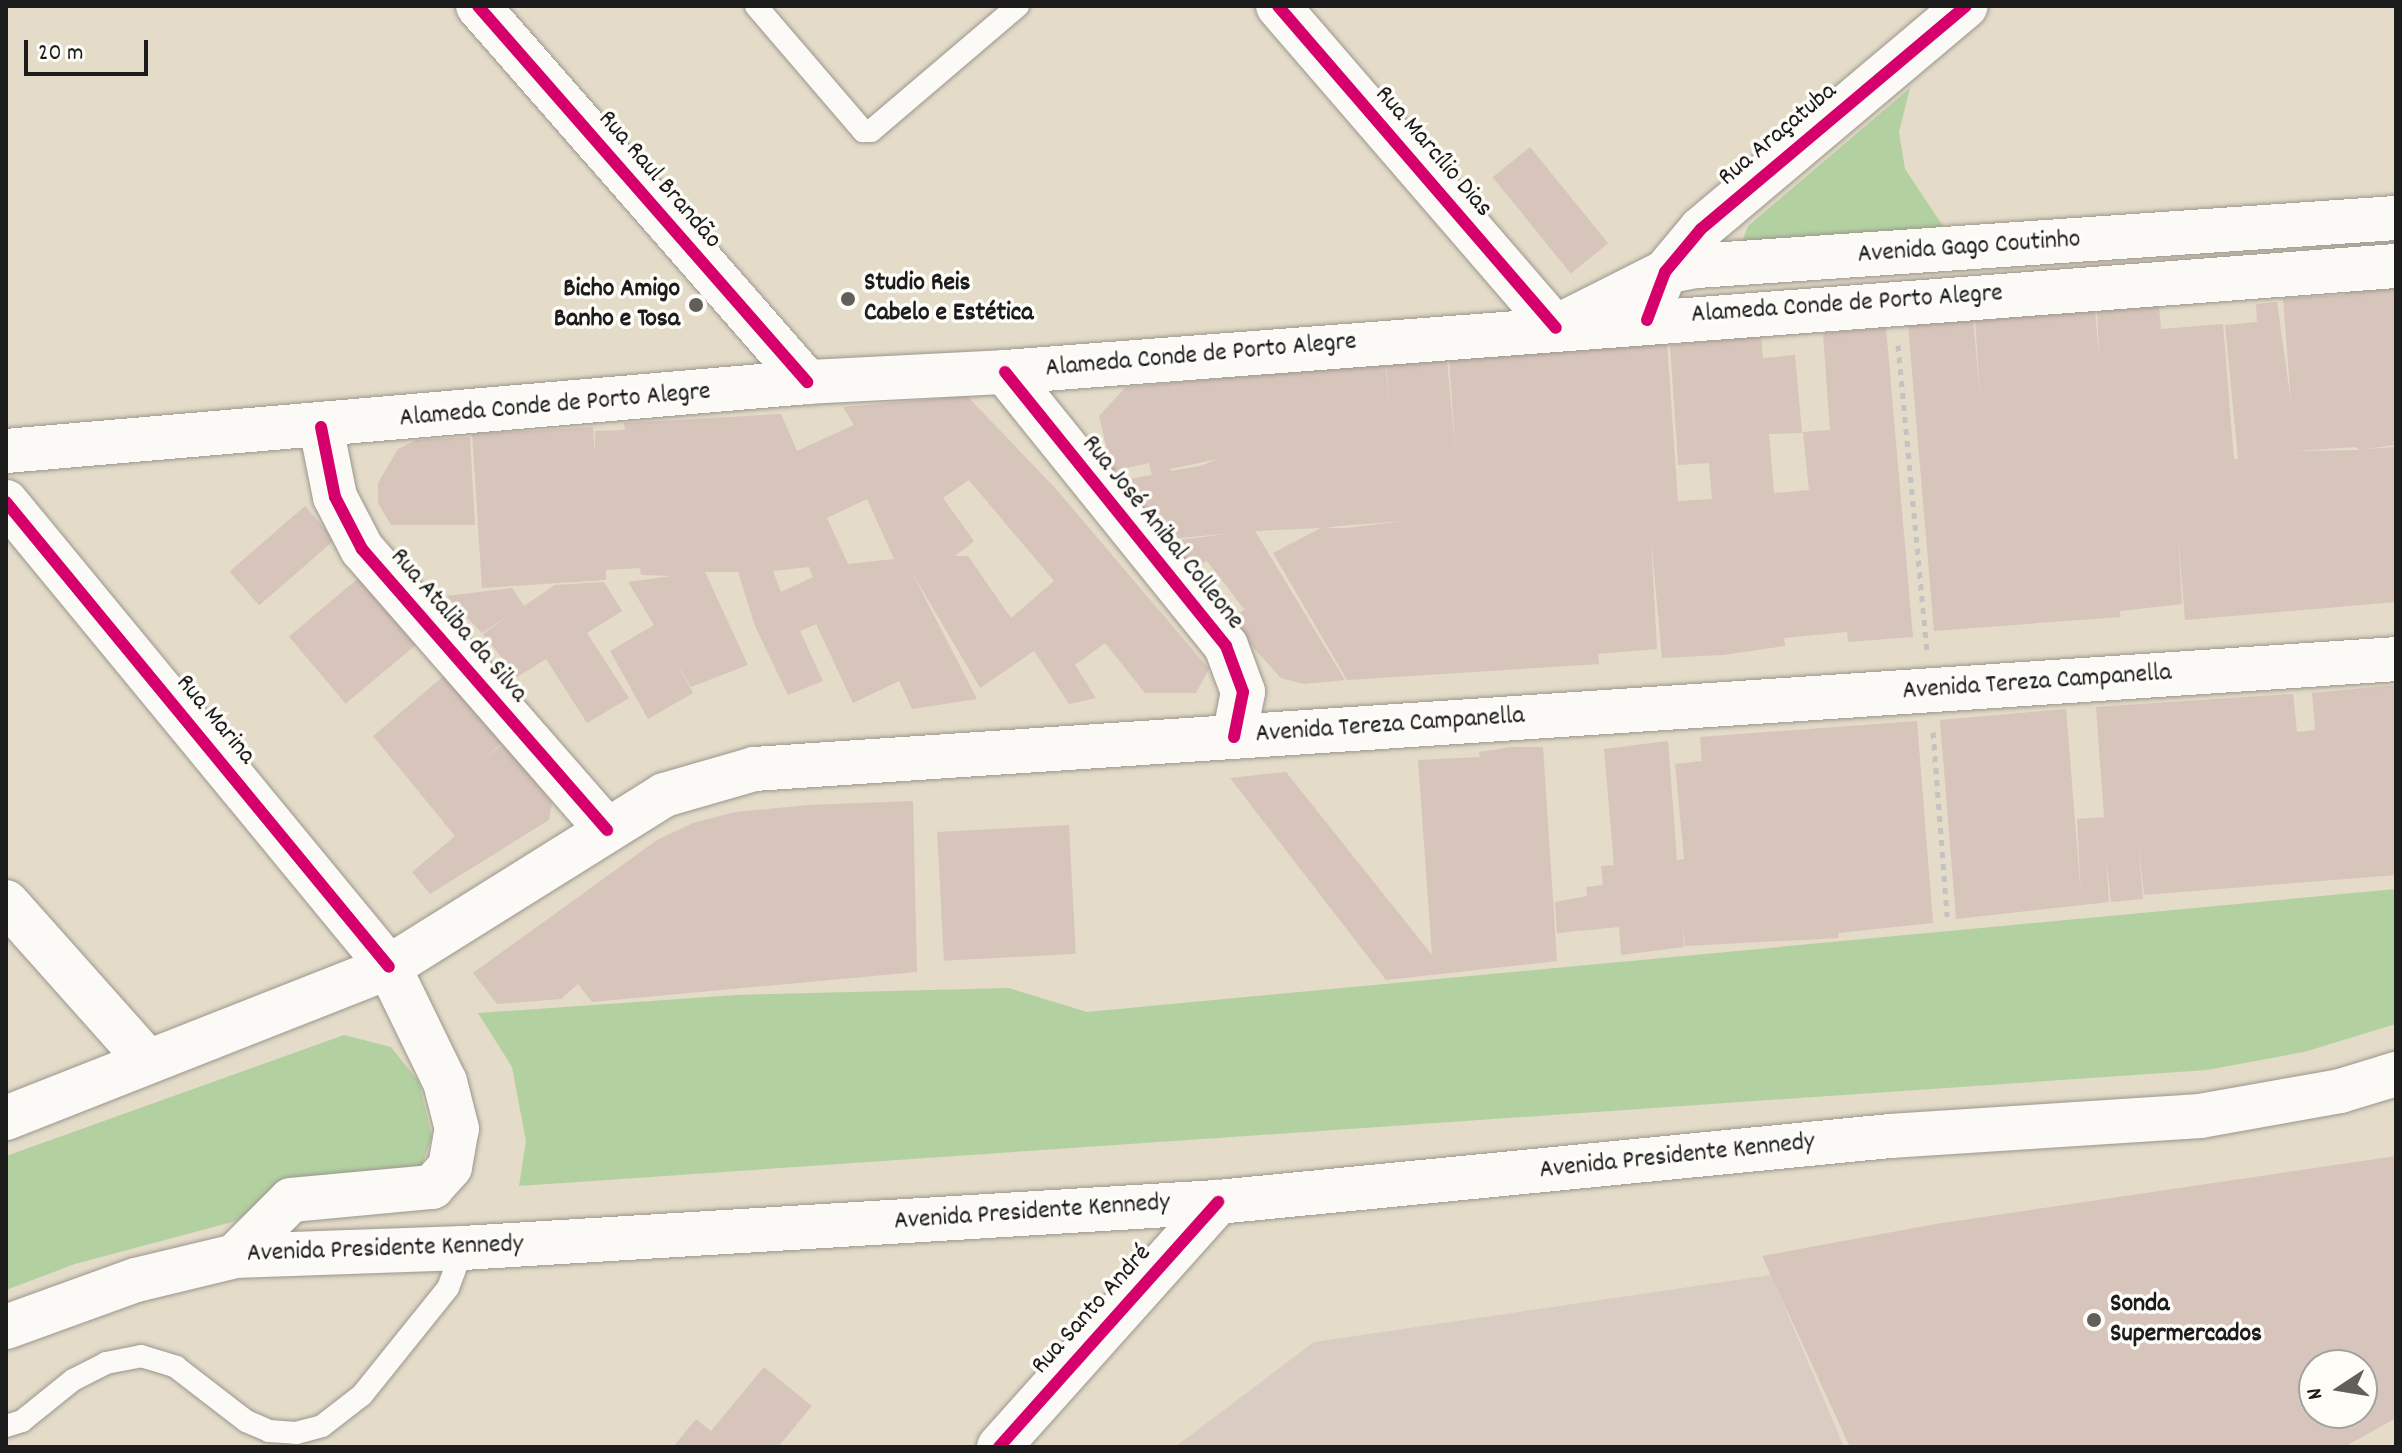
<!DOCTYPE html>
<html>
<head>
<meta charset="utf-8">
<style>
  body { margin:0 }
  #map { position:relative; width:2402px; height:1453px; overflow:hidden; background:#e4dbc9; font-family:Dekko,sans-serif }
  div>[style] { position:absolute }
  .industrial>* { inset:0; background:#d9ccc2 }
  .green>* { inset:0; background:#b3d1a0 }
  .building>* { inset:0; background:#d7c4bb; transform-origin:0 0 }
  .path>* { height:5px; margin-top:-2.5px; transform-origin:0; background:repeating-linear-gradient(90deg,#c5c3bf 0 6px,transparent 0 12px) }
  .roads { filter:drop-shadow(0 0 2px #9b968c) drop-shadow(0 0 2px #9b968c) }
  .service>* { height:22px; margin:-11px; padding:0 11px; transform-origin:11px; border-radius:11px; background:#fbfaf7 }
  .minor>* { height:44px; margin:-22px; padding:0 22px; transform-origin:22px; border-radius:22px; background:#fbfaf7 }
  .secondary>* { height:44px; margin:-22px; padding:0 22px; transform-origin:22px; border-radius:22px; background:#fbfaf7 }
  .primary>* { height:44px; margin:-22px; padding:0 22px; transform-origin:22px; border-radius:22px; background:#fbfaf7 }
  .cycleway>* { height:12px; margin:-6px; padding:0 6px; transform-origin:6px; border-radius:6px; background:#d6006c }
  .dots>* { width:22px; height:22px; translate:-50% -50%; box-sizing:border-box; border:4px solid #fdfcf7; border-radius:50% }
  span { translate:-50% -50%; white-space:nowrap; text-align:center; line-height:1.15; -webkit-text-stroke:7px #fdfcf7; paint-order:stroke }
  .street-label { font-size:26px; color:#1c1c1c }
  .poi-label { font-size:26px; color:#1c1c1c; font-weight:700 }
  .left { translate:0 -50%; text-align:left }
  .right { translate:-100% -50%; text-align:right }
  .frame { position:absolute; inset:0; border:8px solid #1c1c1c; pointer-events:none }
  .north { position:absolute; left:2298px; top:1349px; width:80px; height:80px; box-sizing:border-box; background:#fdfcf7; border:2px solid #a3a29f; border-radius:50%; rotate:258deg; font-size:22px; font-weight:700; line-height:32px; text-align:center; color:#1c1c1c }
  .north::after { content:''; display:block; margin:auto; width:28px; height:36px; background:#625f59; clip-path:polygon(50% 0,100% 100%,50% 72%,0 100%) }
  .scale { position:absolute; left:24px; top:40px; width:124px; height:36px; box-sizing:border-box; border:4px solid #1c1c1c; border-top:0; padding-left:10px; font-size:24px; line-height:28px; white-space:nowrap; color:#1c1c1c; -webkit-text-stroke:6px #fdfcf7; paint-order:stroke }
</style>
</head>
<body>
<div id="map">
  <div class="industrial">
    <div style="clip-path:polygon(1771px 1275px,1844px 1447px,1175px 1447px,1314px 1342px)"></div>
  </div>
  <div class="green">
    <div style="clip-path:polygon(1910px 88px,1899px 132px,1905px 169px,1945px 229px,1742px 242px,1748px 226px)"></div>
    <div style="clip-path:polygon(2396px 889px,2396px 1024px,2304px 1052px,2207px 1070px,519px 1186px,526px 1141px,512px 1067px,478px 1013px,736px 995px,1009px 988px,1087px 1012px)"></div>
    <div style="clip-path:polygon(344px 1035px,391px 1047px,419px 1082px,432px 1137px,422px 1165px,408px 1174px,293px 1180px,236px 1221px,75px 1264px,6px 1290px,6px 1156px)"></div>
  </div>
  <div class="building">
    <div style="left:1530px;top:147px;width:124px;height:48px;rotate:51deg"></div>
    <div style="clip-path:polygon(evenodd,2396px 284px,2396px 445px,2365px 449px,2396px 447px,2396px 602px,2185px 620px,2178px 535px,2182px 604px,2120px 611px,2120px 617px,1934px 631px,1908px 324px,1973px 318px,1980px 396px,1975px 319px,2095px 309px,2099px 359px,2097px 311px,2159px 306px,2161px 329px,2223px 324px,2234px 459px,2238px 459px,2225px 325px,2257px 322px,2256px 304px,2277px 302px,2291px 402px,2283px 298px,2345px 295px,2345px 287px,2396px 284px,2355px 447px,2360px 450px,2295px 451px,2355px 447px)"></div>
    <div style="clip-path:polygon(evenodd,1886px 328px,1913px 637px,1848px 642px,1847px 632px,1784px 638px,1785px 646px,1723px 655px,1662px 658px,1651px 539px,1657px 649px,1598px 654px,1599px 664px,1347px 680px,1273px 553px,1321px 528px,1255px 531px,1345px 680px,1304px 684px,1281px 678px,1230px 622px,1256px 599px,1244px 609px,1207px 561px,1185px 573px,1164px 542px,1233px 533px,1160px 540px,1118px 481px,1152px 475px,1149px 463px,1112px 471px,1099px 416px,1126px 387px,1385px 363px,1390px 406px,1386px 364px,1447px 359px,1456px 458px,1449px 359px,1667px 342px,1678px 501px,1712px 499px,1709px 463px,1678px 465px,1670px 345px,1761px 336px,1763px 358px,1795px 355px,1802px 433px,1769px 434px,1774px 493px,1809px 490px,1803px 432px,1830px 430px,1823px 333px,1886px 328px,1218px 459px,1200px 466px,1170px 471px,1170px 469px,1218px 459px,1886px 328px,1405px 521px,1346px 528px,1325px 528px,1339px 526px,1405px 521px)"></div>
    <div style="clip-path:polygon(evenodd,967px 396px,1056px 489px,1209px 669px,1196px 693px,1145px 693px,1105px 643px,1075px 665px,1096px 698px,1069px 704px,1034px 651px,980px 688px,911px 571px,977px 699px,912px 709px,899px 681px,853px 703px,816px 624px,800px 631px,823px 681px,788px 695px,755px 626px,738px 572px,705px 572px,748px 665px,691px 687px,674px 657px,693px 693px,648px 719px,610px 651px,654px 625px,628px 582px,672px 576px,641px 575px,640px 568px,606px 570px,606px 580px,482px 588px,472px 434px,593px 427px,595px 455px,595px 431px,625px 430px,624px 423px,781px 414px,797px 451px,854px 425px,843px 407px,967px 396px,969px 480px,1054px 581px,1011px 618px,968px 556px,955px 556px,974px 541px,943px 498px,969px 480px,967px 396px,867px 499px,894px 559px,848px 564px,827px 518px,867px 499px,967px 396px,809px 567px,813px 577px,781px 592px,773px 571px,809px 567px)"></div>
    <div style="clip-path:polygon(470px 437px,475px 525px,391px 525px,378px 503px,378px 483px,398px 449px,416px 440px)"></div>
    <div style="left:305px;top:506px;width:45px;height:100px;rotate:49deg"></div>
    <div style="left:361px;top:576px;width:88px;height:94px;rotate:50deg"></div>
    <div style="clip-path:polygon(604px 582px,622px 611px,587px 633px,629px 698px,587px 723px,546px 659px,517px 677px,483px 634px,511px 614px,482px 633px,446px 596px,512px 588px,524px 606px,555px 585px)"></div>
    <div style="clip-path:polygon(446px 674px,502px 743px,481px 761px,504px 743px,552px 803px,549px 820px,430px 894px,412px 872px,455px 836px,373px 736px)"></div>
    <div style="clip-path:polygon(2396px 685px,2396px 875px,2144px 895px,2138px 842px,2143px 899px,2111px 902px,2106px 856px,2109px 902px,1956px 919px,1940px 720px,2066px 709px,2081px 895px,2077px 819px,2104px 817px,2096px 707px,2293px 694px,2297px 732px,2315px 730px,2312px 693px)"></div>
    <div style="clip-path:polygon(1917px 721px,1933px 923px,1838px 933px,1839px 938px,1685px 946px,1682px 926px,1684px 947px,1621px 955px,1619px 927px,1557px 933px,1555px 902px,1587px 896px,1586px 887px,1603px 885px,1601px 866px,1614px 865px,1604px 749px,1668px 741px,1677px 860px,1684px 859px,1675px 764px,1702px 761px,1700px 737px)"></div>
    <div style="clip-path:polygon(1511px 747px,1543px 747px,1557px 961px,1386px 980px,1230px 778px,1286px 772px,1432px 955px,1418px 760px,1480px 757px,1479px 752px)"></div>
    <div style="clip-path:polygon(913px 801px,917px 972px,592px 1002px,578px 984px,561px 999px,497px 1004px,473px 973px,657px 840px,693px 823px,735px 812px,810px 805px)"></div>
    <div style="left:1069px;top:825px;width:129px;height:132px;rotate:87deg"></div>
    <div style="clip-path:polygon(evenodd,2396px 1156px,2396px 1418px,2344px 1447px,1850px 1447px,1762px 1256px,1936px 1224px,2396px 1156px,2314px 1365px,2362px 1365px,2362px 1413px,2314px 1413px,2314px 1365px)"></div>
    <div style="clip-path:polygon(764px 1367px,812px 1406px,778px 1447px,673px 1447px,696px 1419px,711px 1431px)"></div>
  </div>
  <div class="path">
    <div style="left:1898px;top:345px;width:306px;rotate:84.6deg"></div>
    <div style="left:1933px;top:732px;width:185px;rotate:85.6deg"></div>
  </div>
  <div class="roads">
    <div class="service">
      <div style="left:756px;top:6px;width:165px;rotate:49.4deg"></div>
      <div style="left:863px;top:131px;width:8px"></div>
      <div style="left:871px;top:131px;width:193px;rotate:-40.4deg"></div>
      <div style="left:6px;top:1426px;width:17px;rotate:-17deg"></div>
      <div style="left:22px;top:1421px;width:65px;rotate:-38.8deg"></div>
      <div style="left:73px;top:1380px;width:37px;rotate:-27deg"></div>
      <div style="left:106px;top:1363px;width:36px;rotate:-11deg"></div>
      <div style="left:141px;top:1356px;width:37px;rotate:17deg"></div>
      <div style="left:176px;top:1367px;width:88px;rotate:37.6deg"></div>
      <div style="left:246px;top:1421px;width:25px;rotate:23deg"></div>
      <div style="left:269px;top:1431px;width:27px;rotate:4deg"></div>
      <div style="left:296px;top:1433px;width:27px;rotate:-15deg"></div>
      <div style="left:322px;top:1426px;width:51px;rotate:-37.8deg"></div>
      <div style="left:362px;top:1395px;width:137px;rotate:-51.2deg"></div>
      <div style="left:448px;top:1288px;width:43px;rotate:-69.4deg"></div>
    </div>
    <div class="minor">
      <div style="left:478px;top:6px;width:500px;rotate:48.8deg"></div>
      <div style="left:1278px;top:6px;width:425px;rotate:49.2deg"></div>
      <div style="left:1656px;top:295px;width:25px;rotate:-69deg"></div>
      <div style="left:1665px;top:272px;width:56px;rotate:-50.1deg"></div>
      <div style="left:1701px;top:229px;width:346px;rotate:-40.1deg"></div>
      <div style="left:1005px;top:372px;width:352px;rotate:51.1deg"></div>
      <div style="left:1226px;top:646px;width:49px;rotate:69.7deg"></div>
      <div style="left:1243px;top:692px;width:46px;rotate:101.3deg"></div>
      <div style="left:321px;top:427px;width:71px;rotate:78.7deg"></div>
      <div style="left:335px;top:497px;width:59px;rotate:62.6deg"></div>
      <div style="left:362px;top:549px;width:373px;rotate:48.9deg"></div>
      <div style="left:6px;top:502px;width:602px;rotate:50.52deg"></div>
      <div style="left:6px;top:902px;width:212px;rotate:48.3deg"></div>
      <div style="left:999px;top:1447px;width:329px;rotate:-48.2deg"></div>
    </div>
    <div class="secondary">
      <div style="left:1572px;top:319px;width:104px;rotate:-26.8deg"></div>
      <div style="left:1665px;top:272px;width:33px;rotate:-11deg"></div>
      <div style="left:1697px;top:266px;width:701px;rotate:-3.93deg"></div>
      <div style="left:6px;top:451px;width:804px;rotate:-4.92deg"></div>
      <div style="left:807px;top:382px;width:198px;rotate:-2.9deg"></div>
      <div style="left:1005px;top:372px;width:1395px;rotate:-4.36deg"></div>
    </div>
    <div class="primary">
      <div style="left:6px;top:1118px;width:412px;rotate:-21.5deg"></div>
      <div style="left:389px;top:967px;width:324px;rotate:-32deg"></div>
      <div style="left:664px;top:795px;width:94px;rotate:-16.1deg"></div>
      <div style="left:754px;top:769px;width:1646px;rotate:-3.83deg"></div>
      <div style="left:235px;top:1256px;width:79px;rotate:-45deg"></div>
      <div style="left:291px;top:1200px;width:142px;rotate:-5.3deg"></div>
      <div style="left:432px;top:1187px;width:27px;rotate:-48deg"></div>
      <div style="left:450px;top:1167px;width:39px;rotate:-80deg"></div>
      <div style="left:457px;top:1129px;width:49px;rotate:-104.3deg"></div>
      <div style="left:445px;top:1082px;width:128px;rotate:-116deg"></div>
      <div style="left:6px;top:1327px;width:138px;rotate:-19.9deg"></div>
      <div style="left:136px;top:1280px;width:102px;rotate:-13.6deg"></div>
      <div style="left:235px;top:1256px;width:228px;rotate:-2deg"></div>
      <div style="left:463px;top:1248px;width:756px;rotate:-3.49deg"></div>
      <div style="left:1218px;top:1202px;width:675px;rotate:-5.61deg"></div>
      <div style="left:1890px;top:1136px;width:311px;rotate:-3.7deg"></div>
      <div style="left:2200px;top:1116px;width:142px;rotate:-10.1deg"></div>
      <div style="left:2340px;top:1091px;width:59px;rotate:-16.9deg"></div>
    </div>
  </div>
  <div class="cycleway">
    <div style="left:478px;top:6px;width:500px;rotate:48.8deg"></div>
    <div style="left:1278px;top:6px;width:425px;rotate:49.2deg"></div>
    <div style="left:1647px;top:320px;width:51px;rotate:-69.4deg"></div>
    <div style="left:1665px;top:272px;width:56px;rotate:-50.1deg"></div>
    <div style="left:1701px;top:229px;width:346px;rotate:-40.1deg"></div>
    <div style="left:1005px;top:372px;width:352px;rotate:51.1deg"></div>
    <div style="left:1226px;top:646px;width:49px;rotate:69.7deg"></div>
    <div style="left:1243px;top:692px;width:46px;rotate:101.3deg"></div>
    <div style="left:321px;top:427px;width:71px;rotate:78.7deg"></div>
    <div style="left:335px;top:497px;width:59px;rotate:62.6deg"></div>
    <div style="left:362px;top:549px;width:373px;rotate:48.9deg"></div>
    <div style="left:6px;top:502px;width:602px;rotate:50.52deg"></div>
    <div style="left:999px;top:1447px;width:329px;rotate:-48.2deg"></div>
  </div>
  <div class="dots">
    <div style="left:848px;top:299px;background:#625f59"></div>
    <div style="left:696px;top:305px;background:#625f59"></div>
    <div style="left:2094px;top:1320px;background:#625f59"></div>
  </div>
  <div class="street-label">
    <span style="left:1778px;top:135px;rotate:-40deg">Rua Araçatuba</span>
    <span style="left:1433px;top:152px;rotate:49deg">Rua Marcílio Dias</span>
    <span style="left:659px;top:180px;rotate:49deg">Rua Raul Brandão</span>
    <span style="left:1969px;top:248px;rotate:-4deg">Avenida Gago Coutinho</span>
    <span style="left:1847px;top:305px;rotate:-4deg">Alameda Conde de Porto Alegre</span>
    <span style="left:1201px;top:356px;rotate:-5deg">Alameda Conde de Porto Alegre</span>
    <span style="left:555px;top:406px;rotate:-5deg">Alameda Conde de Porto Alegre</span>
    <span style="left:1162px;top:533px;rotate:51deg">Rua José Anibal Colleone</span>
    <span style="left:458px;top:626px;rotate:49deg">Rua Ataliba da Silva</span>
    <span style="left:2037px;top:683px;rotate:-4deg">Avenida Tereza Campanella</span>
    <span style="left:215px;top:720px;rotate:50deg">Rua Marina</span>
    <span style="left:1390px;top:726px;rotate:-4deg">Avenida Tereza Campanella</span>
    <span style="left:1677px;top:1157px;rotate:-6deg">Avenida Presidente Kennedy</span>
    <span style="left:1032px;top:1213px;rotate:-4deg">Avenida Presidente Kennedy</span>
    <span style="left:385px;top:1250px;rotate:-2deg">Avenida Presidente Kennedy</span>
    <span style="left:1092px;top:1310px;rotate:-48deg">Rua Santo André</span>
  </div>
  <div class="poi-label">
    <span class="left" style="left:864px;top:299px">Studio Reis<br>Cabelo e Estética</span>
    <span class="right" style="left:680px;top:305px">Bicho Amigo<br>Banho e Tosa</span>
    <span class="left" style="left:2110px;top:1320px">Sonda<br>Supermercados</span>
  </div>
  <div class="frame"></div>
  <div class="north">N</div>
  <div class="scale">20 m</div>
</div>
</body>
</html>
